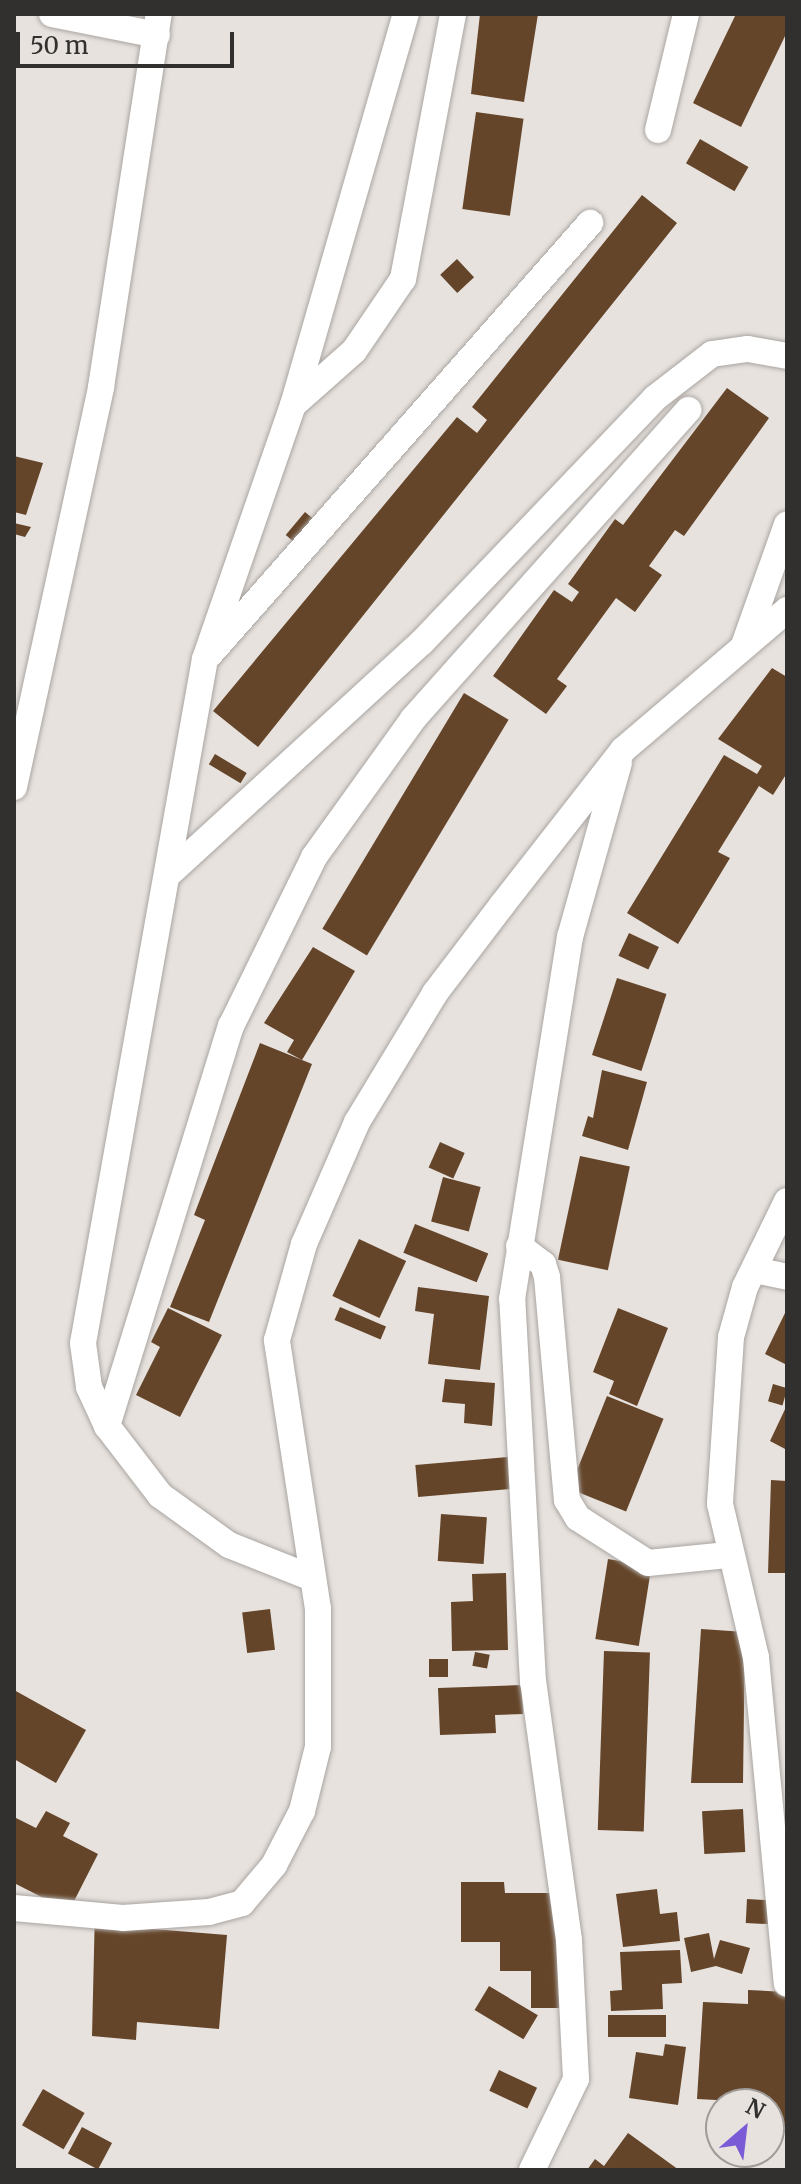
<!DOCTYPE html>
<html>
<head>
<meta charset="utf-8">
<style>
  body { margin:0 }
  #map { position:relative; width:801px; height:2184px; overflow:hidden; background:#e7e2de; font-family:Merriweather,serif }
  div>[style] { position:absolute }
  .building>* { inset:0; background:#654529; transform-origin:0 0 }
  .roads { filter:drop-shadow(0 0 2px #aaa5a1) drop-shadow(0 0 2px #aaa5a1) }
  .minor>* { height:26px; margin:-13px; padding:0 13px; transform-origin:13px; border-radius:13px; background:#fff }
  span { translate:-50% -50%; white-space:nowrap; text-align:center; line-height:1.15; -webkit-text-stroke:8px #e7e2de; paint-order:stroke }
  .frame { position:absolute; inset:0; border:16px solid #32302e; pointer-events:none }
  .north { position:absolute; left:705px; top:2088px; width:80px; height:80px; box-sizing:border-box; background:#e7e2de; border:2px solid #9f9b98; border-radius:50%; rotate:28deg; font-size:22px; font-weight:700; line-height:32px; text-align:center; color:#32302e }
  .north::after { content:''; display:block; margin:auto; width:28px; height:36px; background:#7c5bd6; clip-path:polygon(50% 0,100% 100%,50% 72%,0 100%) }
  .scale { position:absolute; left:16px; top:32px; width:218px; height:36px; box-sizing:border-box; border:4px solid #32302e; border-top:0; padding-left:10px; font-size:24px; line-height:28px; white-space:nowrap; color:#32302e; -webkit-text-stroke:6px #e7e2de; paint-order:stroke }
</style>
</head>
<body>
<div id="map">
  <div class="building">
    <div style="clip-path:polygon(480px 14px,538px 14px,524px 102px,471px 94px)"></div>
    <div style="clip-path:polygon(736px 14px,787px 14px,787px 32px,741px 127px,693px 103px)"></div>
    <div style="left:476px;top:112px;width:48px;height:98px;rotate:8deg"></div>
    <div style="left:700px;top:139px;width:56px;height:28px;rotate:30deg"></div>
    <div style="clip-path:polygon(642px 195px,677px 223px,258px 747px,213px 711px,457px 417px,477px 433px,487px 420px,472px 407px)"></div>
    <div style="left:457px;top:259px;width:25px;height:23px;rotate:47deg"></div>
    <div style="clip-path:polygon(727px 388px,769px 418px,684px 536px,675px 530px,649px 566px,662px 575px,635px 612px,616px 598px,557px 679px,567px 686px,546px 714px,493px 676px,554px 590px,572px 602px,579px 592px,568px 584px,615px 519px,623px 525px)"></div>
    <div style="clip-path:polygon(14px 456px,43px 463px,26px 515px,14px 512px)"></div>
    <div style="left:305px;top:512px;width:23px;height:30px;rotate:40deg"></div>
    <div style="clip-path:polygon(14px 523px,31px 527px,25px 537px,14px 534px)"></div>
    <div style="clip-path:polygon(772px 668px,787px 677px,787px 773px,773px 795px,759px 786px,718px 852px,730px 858px,678px 944px,627px 913px,724px 755px,757px 774px,762px 766px,718px 739px)"></div>
    <div style="left:464px;top:693px;width:52px;height:275px;rotate:31deg"></div>
    <div style="left:215px;top:754px;width:37px;height:12px;rotate:31deg"></div>
    <div style="left:629px;top:933px;width:33px;height:25px;rotate:25deg"></div>
    <div style="clip-path:polygon(313px 947px,355px 971px,302px 1060px,287px 1052px,294px 1040px,264px 1023px)"></div>
    <div style="left:617px;top:978px;width:52px;height:81px;rotate:18deg"></div>
    <div style="clip-path:polygon(260px 1043px,312px 1064px,209px 1322px,170px 1307px,205px 1220px,194px 1215px)"></div>
    <div style="clip-path:polygon(602px 1070px,647px 1082px,628px 1150px,582px 1136px,588px 1116px,593px 1118px)"></div>
    <div style="left:440px;top:1142px;width:27px;height:28px;rotate:24deg"></div>
    <div style="left:580px;top:1156px;width:51px;height:106px;rotate:12deg"></div>
    <div style="left:443px;top:1177px;width:39px;height:46px;rotate:15deg"></div>
    <div style="left:415px;top:1224px;width:79px;height:31px;rotate:22deg"></div>
    <div style="left:359px;top:1239px;width:52px;height:63px;rotate:25deg"></div>
    <div style="clip-path:polygon(418px 1287px,489px 1296px,480px 1370px,428px 1364px,434px 1314px,415px 1311px)"></div>
    <div style="left:340px;top:1307px;width:50px;height:14px;rotate:23deg"></div>
    <div style="clip-path:polygon(168px 1308px,222px 1335px,180px 1417px,136px 1395px,160px 1347px,151px 1342px)"></div>
    <div style="clip-path:polygon(618px 1308px,668px 1328px,637px 1406px,609px 1394px,614px 1381px,593px 1372px)"></div>
    <div style="clip-path:polygon(787px 1309px,787px 1365px,765px 1354px)"></div>
    <div style="clip-path:polygon(445px 1379px,495px 1383px,492px 1426px,464px 1423px,465px 1404px,442px 1402px)"></div>
    <div style="left:773px;top:1384px;width:15px;height:18px;rotate:16deg"></div>
    <div style="left:607px;top:1396px;width:61px;height:100px;rotate:22deg"></div>
    <div style="clip-path:polygon(787px 1405px,787px 1450px,770px 1441px)"></div>
    <div style="left:508px;top:1457px;width:32px;height:93px;rotate:85deg"></div>
    <div style="clip-path:polygon(771px 1480px,787px 1481px,787px 1573px,768px 1573px)"></div>
    <div style="left:441px;top:1514px;width:46px;height:47px;rotate:4deg"></div>
    <div style="left:608px;top:1559px;width:44px;height:81px;rotate:9deg"></div>
    <div style="clip-path:polygon(506px 1573px,508px 1650px,452px 1651px,451px 1602px,473px 1601px,472px 1574px)"></div>
    <div style="left:270px;top:1609px;width:41px;height:28px;rotate:83deg"></div>
    <div style="clip-path:polygon(701px 1629px,745px 1632px,743px 1783px,691px 1783px)"></div>
    <div style="left:604px;top:1651px;width:46px;height:179px;rotate:2deg"></div>
    <div style="left:475px;top:1652px;width:15px;height:14px;rotate:11deg"></div>
    <div style="left:429px;top:1659px;width:19px;height:18px"></div>
    <div style="clip-path:polygon(522px 1685px,523px 1714px,495px 1715px,496px 1733px,440px 1735px,438px 1688px)"></div>
    <div style="clip-path:polygon(14px 1690px,86px 1730px,56px 1783px,14px 1759px)"></div>
    <div style="left:743px;top:1809px;width:43px;height:41px;rotate:87deg"></div>
    <div style="clip-path:polygon(46px 1811px,70px 1823px,63px 1836px,98px 1854px,69px 1911px,14px 1883px,14px 1817px,36px 1828px)"></div>
    <div style="clip-path:polygon(461px 1882px,504px 1882px,505px 1893px,560px 1893px,561px 2008px,531px 2008px,531px 1971px,500px 1971px,500px 1942px,461px 1942px)"></div>
    <div style="clip-path:polygon(657px 1889px,660px 1914px,677px 1912px,680px 1941px,623px 1947px,616px 1894px)"></div>
    <div style="left:747px;top:1899px;width:22px;height:24px;rotate:3deg"></div>
    <div style="clip-path:polygon(95px 1909px,153px 1929px,227px 1935px,219px 2029px,137px 2022px,136px 2040px,92px 2036px)"></div>
    <div style="clip-path:polygon(709px 1933px,714px 1959px,720px 1940px,750px 1948px,742px 1974px,716px 1966px,691px 1972px,684px 1938px)"></div>
    <div style="clip-path:polygon(680px 1950px,682px 1983px,662px 1984px,663px 2009px,611px 2011px,610px 1991px,622px 1990px,620px 1952px)"></div>
    <div style="left:489px;top:1986px;width:57px;height:28px;rotate:31deg"></div>
    <div style="clip-path:polygon(748px 1990px,787px 1992px,787px 2126px,770px 2125px,771px 2103px,697px 2099px,703px 2002px,748px 2004px)"></div>
    <div style="left:608px;top:2015px;width:58px;height:22px"></div>
    <div style="clip-path:polygon(665px 2044px,686px 2047px,678px 2105px,629px 2098px,636px 2052px,663px 2056px)"></div>
    <div style="left:499px;top:2070px;width:42px;height:23px;rotate:25deg"></div>
    <div style="left:43px;top:2089px;width:48px;height:42px;rotate:30deg"></div>
    <div style="left:82px;top:2127px;width:34px;height:30px;rotate:28deg"></div>
    <div style="clip-path:polygon(628px 2133px,679px 2170px,587px 2170px,595px 2159px,604px 2166px)"></div>
  </div>
  <div class="roads">
    <div class="minor">
      <div style="left:52px;top:14px;width:107px;rotate:11.3deg"></div>
      <div style="left:658px;top:130px;width:119px;rotate:-76.4deg"></div>
      <div style="left:293px;top:405px;width:81px;rotate:-41.5deg"></div>
      <div style="left:354px;top:351px;width:87px;rotate:-55.8deg"></div>
      <div style="left:403px;top:279px;width:270px;rotate:-79.3deg"></div>
      <div style="left:744px;top:645px;width:128px;rotate:-70.4deg"></div>
      <div style="left:210px;top:654px;width:575px;rotate:-48.6deg"></div>
      <div style="left:14px;top:787px;width:409px;rotate:-77.7deg"></div>
      <div style="left:101px;top:387px;width:377px;rotate:-81.2deg"></div>
      <div style="left:171px;top:872px;width:340px;rotate:-42.5deg"></div>
      <div style="left:422px;top:642px;width:337px;rotate:-46.3deg"></div>
      <div style="left:655px;top:398px;width:72px;rotate:-37.7deg"></div>
      <div style="left:712px;top:354px;width:36px;rotate:-8deg"></div>
      <div style="left:748px;top:349px;width:40px;rotate:10deg"></div>
      <div style="left:787px;top:1201px;width:96px;rotate:116deg"></div>
      <div style="left:745px;top:1287px;width:52px;rotate:105.6deg"></div>
      <div style="left:731px;top:1337px;width:167px;rotate:93.8deg"></div>
      <div style="left:720px;top:1504px;width:158px;rotate:76.8deg"></div>
      <div style="left:756px;top:1658px;width:327px;rotate:84.6deg"></div>
      <div style="left:519px;top:1246px;width:30px;rotate:37deg"></div>
      <div style="left:543px;top:1264px;width:14px;rotate:73deg"></div>
      <div style="left:547px;top:1277px;width:224px;rotate:84.9deg"></div>
      <div style="left:567px;top:1500px;width:21px;rotate:59deg"></div>
      <div style="left:578px;top:1518px;width:83px;rotate:32.7deg"></div>
      <div style="left:648px;top:1563px;width:80px;rotate:-5.7deg"></div>
      <div style="left:755px;top:1270px;width:33px;rotate:12deg"></div>
      <div style="left:107px;top:1426px;width:419px;rotate:-72.8deg"></div>
      <div style="left:231px;top:1026px;width:188px;rotate:-63.8deg"></div>
      <div style="left:314px;top:857px;width:170px;rotate:-54.3deg"></div>
      <div style="left:413px;top:719px;width:414px;rotate:-48.3deg"></div>
      <div style="left:312px;top:1578px;width:89px;rotate:-158.3deg"></div>
      <div style="left:229px;top:1545px;width:85px;rotate:-144.1deg"></div>
      <div style="left:160px;top:1495px;width:87px;rotate:-127.5deg"></div>
      <div style="left:107px;top:1426px;width:43px;rotate:-114.8deg"></div>
      <div style="left:89px;top:1387px;width:44px;rotate:-97.8deg"></div>
      <div style="left:83px;top:1343px;width:695px;rotate:-79.89deg"></div>
      <div style="left:205px;top:659px;width:269px;rotate:-70.9deg"></div>
      <div style="left:293px;top:405px;width:407px;rotate:-73.9deg"></div>
      <div style="left:14px;top:1908px;width:109px;rotate:5.2deg"></div>
      <div style="left:123px;top:1918px;width:86px;rotate:-4deg"></div>
      <div style="left:209px;top:1912px;width:34px;rotate:-15deg"></div>
      <div style="left:242px;top:1903px;width:50px;rotate:-49.9deg"></div>
      <div style="left:274px;top:1865px;width:61px;rotate:-62.6deg"></div>
      <div style="left:302px;top:1811px;width:66px;rotate:-76deg"></div>
      <div style="left:318px;top:1747px;width:138px;rotate:-90deg"></div>
      <div style="left:318px;top:1609px;width:272px;rotate:-98.7deg"></div>
      <div style="left:277px;top:1340px;width:100px;rotate:-74.3deg"></div>
      <div style="left:304px;top:1244px;width:133px;rotate:-66.5deg"></div>
      <div style="left:357px;top:1122px;width:151px;rotate:-58.8deg"></div>
      <div style="left:435px;top:993px;width:111px;rotate:-52.7deg"></div>
      <div style="left:502px;top:905px;width:197px;rotate:-52deg"></div>
      <div style="left:623px;top:750px;width:216px;rotate:-40.5deg"></div>
      <div style="left:532px;top:2170px;width:101px;rotate:-64.2deg"></div>
      <div style="left:576px;top:2079px;width:139px;rotate:-92.9deg"></div>
      <div style="left:569px;top:1940px;width:260px;rotate:-97.9deg"></div>
      <div style="left:533px;top:1682px;width:384px;rotate:-93.1deg"></div>
      <div style="left:512px;top:1299px;width:367px;rotate:-80.9deg"></div>
      <div style="left:570px;top:937px;width:181px;rotate:-74.3deg"></div>
    </div>
  </div>
  <div class="frame"></div>
  <div class="north">N</div>
  <div class="scale">50 m</div>
</div>
</body>
</html>
